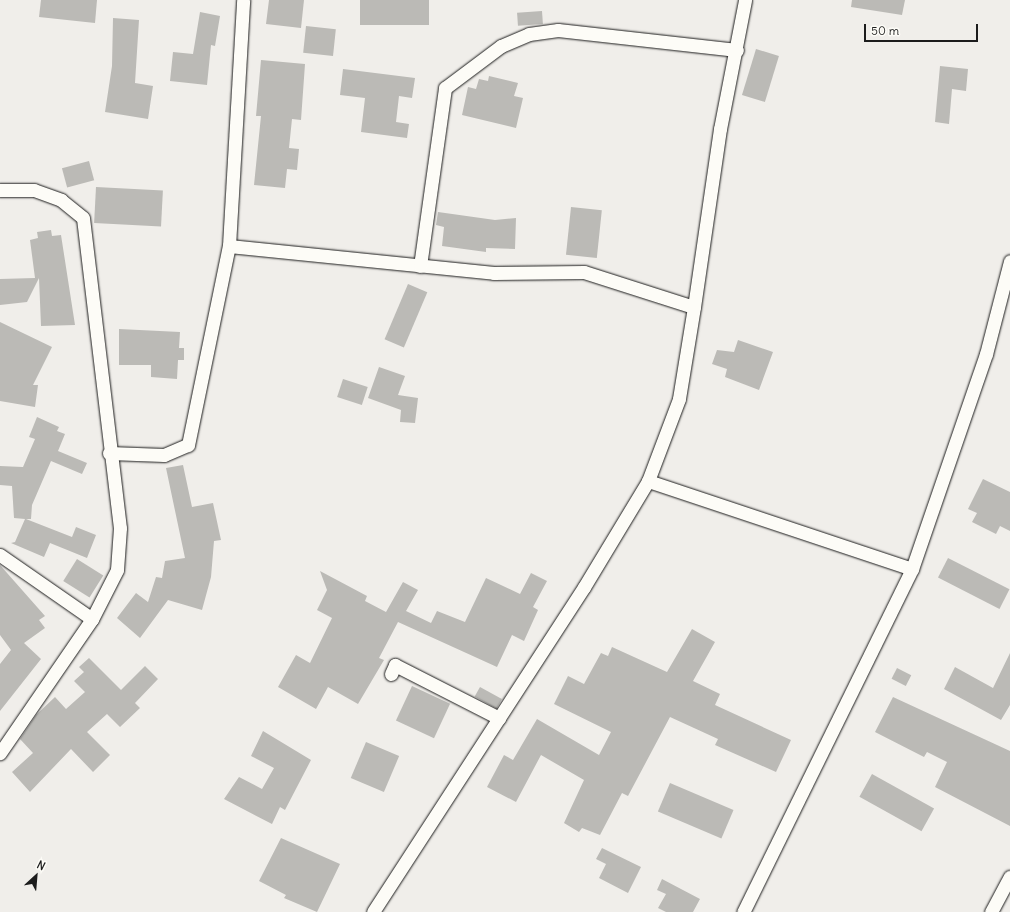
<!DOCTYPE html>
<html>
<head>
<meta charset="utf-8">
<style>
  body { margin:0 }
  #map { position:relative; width:1010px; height:912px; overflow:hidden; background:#f0eeea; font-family:Delius,sans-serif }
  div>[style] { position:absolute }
  .building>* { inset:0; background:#bbbab6; transform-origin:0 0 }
  .roads { filter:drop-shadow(0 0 1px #1c1c1c) drop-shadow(0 0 1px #1c1c1c) }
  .street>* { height:13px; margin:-6.5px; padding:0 6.5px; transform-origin:6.5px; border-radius:6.5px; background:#fdfcf7 }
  span { translate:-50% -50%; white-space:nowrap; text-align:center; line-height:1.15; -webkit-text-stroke:3.5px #fdfcf7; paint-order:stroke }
  .north { position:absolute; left:16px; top:856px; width:40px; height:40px; -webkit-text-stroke:3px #fdfcf7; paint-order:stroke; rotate:26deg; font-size:11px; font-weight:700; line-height:16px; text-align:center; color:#1c1c1c }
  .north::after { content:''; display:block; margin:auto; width:14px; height:18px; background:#1c1c1c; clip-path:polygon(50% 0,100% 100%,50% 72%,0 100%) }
  .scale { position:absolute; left:864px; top:24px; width:114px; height:18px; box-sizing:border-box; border:2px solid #1c1c1c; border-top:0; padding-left:5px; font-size:12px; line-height:14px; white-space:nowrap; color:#1c1c1c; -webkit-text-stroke:3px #fdfcf7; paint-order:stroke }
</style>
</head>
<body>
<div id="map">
  <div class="building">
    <div style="clip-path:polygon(41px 0,97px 0,95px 23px,39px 17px)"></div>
    <div style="clip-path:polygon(269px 0,304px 0,301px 28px,266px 24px)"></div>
    <div style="left:360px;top:0;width:69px;height:25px"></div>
    <div style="clip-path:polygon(852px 0,905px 0,902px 15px,851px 7px)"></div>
    <div style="left:542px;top:11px;width:13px;height:25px;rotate:86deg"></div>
    <div style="clip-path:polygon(200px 12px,220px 16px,215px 46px,211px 45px,207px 85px,170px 81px,173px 52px,193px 54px)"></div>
    <div style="clip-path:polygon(113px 18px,139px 20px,135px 83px,153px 86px,148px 119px,105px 112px,112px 66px)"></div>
    <div style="left:306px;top:26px;width:30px;height:27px;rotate:6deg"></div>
    <div style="left:756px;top:49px;width:24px;height:48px;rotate:17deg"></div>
    <div style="clip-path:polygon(261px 60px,305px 64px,301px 120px,292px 119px,289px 148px,299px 149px,297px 170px,287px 169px,285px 188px,254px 185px,261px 116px,256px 116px)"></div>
    <div style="clip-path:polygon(940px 66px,968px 69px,966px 91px,952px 89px,949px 124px,935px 122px)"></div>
    <div style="clip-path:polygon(343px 69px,415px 78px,412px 98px,399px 96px,396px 122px,409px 124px,407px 138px,361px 132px,365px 98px,340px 95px)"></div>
    <div style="clip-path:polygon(489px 76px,518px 83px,514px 96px,523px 98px,516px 128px,462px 115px,468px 87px,476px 89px,479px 79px,488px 81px)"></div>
    <div style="left:89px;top:161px;width:20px;height:28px;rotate:75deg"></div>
    <div style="left:96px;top:187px;width:67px;height:36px;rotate:3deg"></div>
    <div style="left:571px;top:207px;width:31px;height:48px;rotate:6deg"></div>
    <div style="clip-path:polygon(438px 212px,495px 220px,516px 218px,515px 249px,486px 248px,486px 252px,442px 246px,444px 227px,436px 225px)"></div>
    <div style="clip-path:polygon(51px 230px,52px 236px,61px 235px,75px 325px,41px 326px,39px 278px,27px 302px,0 305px,0 279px,35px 278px,30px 240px,38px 238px,37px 232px)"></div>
    <div style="left:408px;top:284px;width:21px;height:60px;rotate:23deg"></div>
    <div style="clip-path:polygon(0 322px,52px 347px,33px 385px,38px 385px,35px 407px,0 401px)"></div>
    <div style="clip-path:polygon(119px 329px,180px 332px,179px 348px,184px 348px,184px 360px,178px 360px,177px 379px,151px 377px,151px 365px,119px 365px)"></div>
    <div style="clip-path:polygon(738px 340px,773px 352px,759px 390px,725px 377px,727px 369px,712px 364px,717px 350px,734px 352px)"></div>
    <div style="clip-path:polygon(379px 367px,405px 376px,398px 395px,418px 398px,415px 423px,400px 422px,401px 410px,368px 398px)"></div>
    <div style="left:343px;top:379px;width:26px;height:19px;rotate:18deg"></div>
    <div style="clip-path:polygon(37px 417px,59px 427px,57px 431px,65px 434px,58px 451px,87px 463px,82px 474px,51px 461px,32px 505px,31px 519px,26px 519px,72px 537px,76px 527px,96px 535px,87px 558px,50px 543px,44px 557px,11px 543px,15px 542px,25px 519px,14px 518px,12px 486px,0 485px,0 466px,23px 467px,35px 439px,29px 437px)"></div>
    <div style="clip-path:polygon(183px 465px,192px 507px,213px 503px,221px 540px,214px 541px,211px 577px,202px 610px,168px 600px,140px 638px,117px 618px,136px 593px,148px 602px,156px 577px,162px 578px,165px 561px,185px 558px,166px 468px)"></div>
    <div style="clip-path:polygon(983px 479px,1010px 492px,1010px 531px,1000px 526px,996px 534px,972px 522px,977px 513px,968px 509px)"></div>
    <div style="left:948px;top:558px;width:69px;height:22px;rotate:27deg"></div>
    <div style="left:77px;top:559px;width:31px;height:26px;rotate:32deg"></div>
    <div style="clip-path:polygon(0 565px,45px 616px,39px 620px,45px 628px,24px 643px,41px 659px,0 711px,0 664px,11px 650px,0 635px)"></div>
    <div style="clip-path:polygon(320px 571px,367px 596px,365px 601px,386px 612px,403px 582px,418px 590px,406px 611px,431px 623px,437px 611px,465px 622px,486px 578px,520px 594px,531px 573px,547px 581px,533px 607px,538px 610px,524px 641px,512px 635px,497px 667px,398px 622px,379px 658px,384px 660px,358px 704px,328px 687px,316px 709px,278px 687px,296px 655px,310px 663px,332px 618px,317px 610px,327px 590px)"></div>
    <div style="clip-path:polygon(692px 629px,715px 642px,693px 681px,720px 694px,715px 705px,791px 740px,776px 772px,715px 745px,718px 739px,670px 717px,628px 796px,622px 793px,600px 835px,582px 828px,579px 832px,564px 823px,584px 780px,541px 755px,516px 802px,487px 787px,504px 755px,513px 760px,537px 719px,599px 755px,611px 732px,554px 704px,568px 676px,584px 684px,601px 653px,608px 656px,612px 647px,667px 672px)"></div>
    <div style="clip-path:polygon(1010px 653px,1010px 705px,1001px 720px,944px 689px,955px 667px,993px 688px)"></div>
    <div style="clip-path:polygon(89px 658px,121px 690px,145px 666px,158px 679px,135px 703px,140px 708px,120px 727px,107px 714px,87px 732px,110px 755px,93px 772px,71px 749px,30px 792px,12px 772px,33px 753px,20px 739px,36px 715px,55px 697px,66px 709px,85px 692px,74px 681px,84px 672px,79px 667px)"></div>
    <div style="left:897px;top:668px;width:16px;height:12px;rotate:27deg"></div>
    <div style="left:412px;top:686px;width:42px;height:38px;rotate:25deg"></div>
    <div style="left:480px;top:687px;width:25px;height:11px;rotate:29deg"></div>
    <div style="clip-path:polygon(893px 697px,1010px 751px,1010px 826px,935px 787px,947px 762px,927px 752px,924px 757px,875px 732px)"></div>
    <div style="clip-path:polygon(263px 731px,311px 760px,285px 810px,280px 807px,272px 824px,224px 799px,239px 777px,262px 789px,274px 768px,251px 756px)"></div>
    <div style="left:366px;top:742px;width:36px;height:39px;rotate:23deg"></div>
    <div style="left:872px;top:774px;width:71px;height:26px;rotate:29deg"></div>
    <div style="left:670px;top:783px;width:69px;height:31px;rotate:23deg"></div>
    <div style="clip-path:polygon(281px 838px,340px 864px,317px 912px,284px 898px,286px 895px,259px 881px)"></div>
    <div style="clip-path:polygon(602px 848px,641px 867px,628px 893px,599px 878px,606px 864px,596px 859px)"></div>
    <div style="clip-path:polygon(662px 879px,700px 899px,693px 912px,666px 912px,658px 908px,666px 894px,657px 890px)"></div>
  </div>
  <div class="roads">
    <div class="street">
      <div style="left:0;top:190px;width:34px"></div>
      <div style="left:34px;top:190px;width:29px;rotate:20deg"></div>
      <div style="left:61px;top:200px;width:28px;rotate:39deg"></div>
      <div style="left:83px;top:218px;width:312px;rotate:83.2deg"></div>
      <div style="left:120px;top:528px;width:42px;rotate:94.1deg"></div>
      <div style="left:117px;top:570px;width:55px;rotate:117deg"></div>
      <div style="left:92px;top:619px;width:163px;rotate:124.5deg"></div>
      <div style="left:229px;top:246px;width:266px;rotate:5.8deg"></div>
      <div style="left:494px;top:273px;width:90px;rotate:-0.6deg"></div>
      <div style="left:584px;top:272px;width:115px;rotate:17.7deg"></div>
      <div style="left:694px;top:307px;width:93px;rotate:99.3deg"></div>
      <div style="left:679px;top:399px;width:88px;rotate:110.7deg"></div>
      <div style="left:648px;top:481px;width:124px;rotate:121.1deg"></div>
      <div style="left:584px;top:587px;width:387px;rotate:123deg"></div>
      <div style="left:420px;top:266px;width:180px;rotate:-82deg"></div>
      <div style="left:445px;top:88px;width:70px;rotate:-36.9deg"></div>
      <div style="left:501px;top:46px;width:30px;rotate:-23deg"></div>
      <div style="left:529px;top:34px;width:29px;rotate:-8deg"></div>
      <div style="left:558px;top:30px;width:180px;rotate:6.4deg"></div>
      <div style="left:694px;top:307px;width:180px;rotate:-81.7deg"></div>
      <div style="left:720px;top:129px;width:131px;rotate:-79deg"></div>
      <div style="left:109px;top:453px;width:55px;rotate:2.1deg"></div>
      <div style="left:164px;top:455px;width:26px;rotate:-23deg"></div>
      <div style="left:188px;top:445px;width:203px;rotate:-78.4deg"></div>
      <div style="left:229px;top:246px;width:246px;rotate:-86.7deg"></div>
      <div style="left:648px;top:481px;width:278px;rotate:18.4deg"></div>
      <div style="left:912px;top:569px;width:382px;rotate:116.2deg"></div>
      <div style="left:0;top:555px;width:112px;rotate:34.8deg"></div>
      <div style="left:912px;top:569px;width:227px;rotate:-71deg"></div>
      <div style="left:986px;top:354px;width:96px;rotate:-75.5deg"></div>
      <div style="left:391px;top:674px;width:10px;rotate:-66deg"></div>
      <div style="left:395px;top:665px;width:117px;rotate:27deg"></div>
      <div style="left:991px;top:912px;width:40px;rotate:-62deg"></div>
    </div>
  </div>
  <div class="north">N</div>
  <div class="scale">50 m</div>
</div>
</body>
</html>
